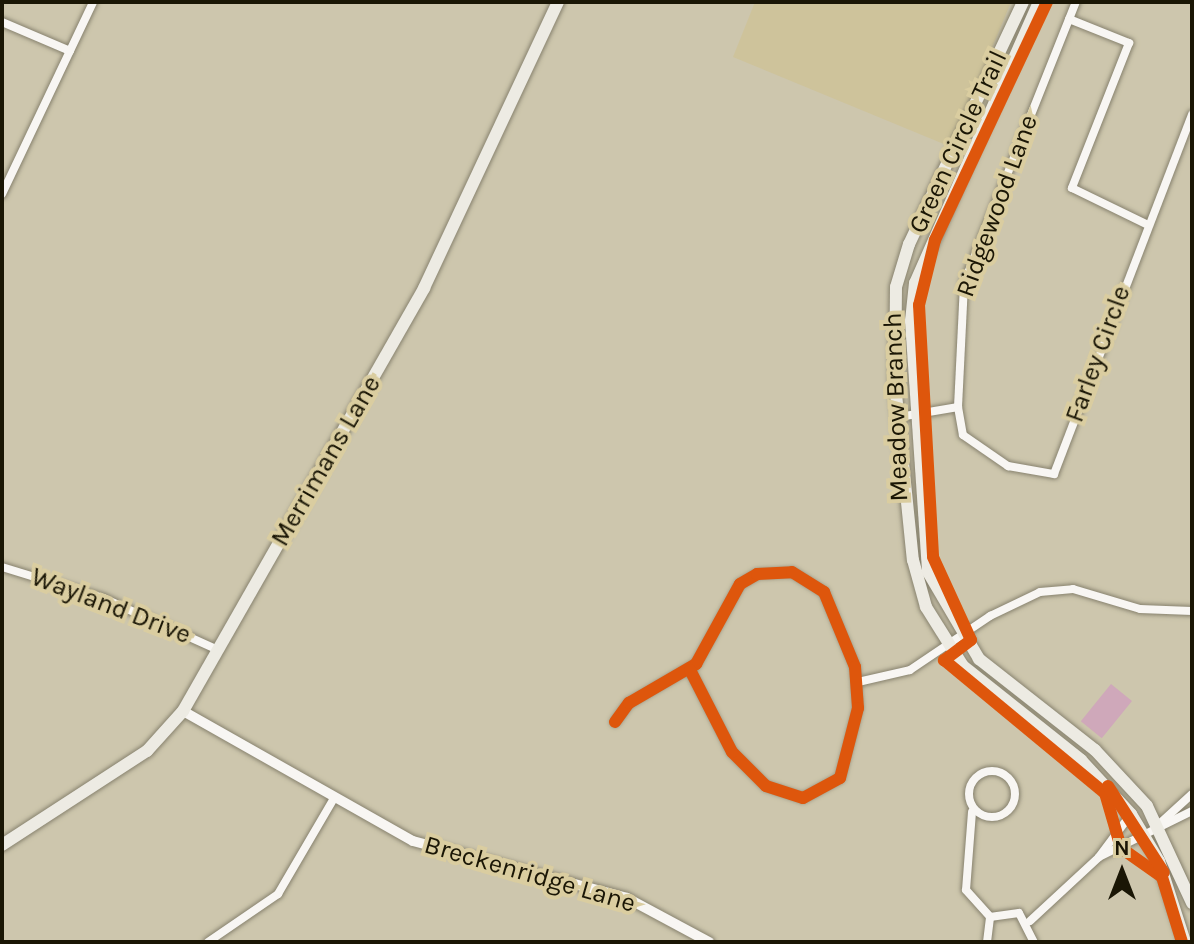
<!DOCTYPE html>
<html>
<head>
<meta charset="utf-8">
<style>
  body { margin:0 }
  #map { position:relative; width:1194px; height:944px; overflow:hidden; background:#cdc6ad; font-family:Karla,sans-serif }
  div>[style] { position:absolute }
  .built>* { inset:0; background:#cec39b }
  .green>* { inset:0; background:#cfa8ba; transform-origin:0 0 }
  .roads { filter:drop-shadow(0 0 2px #87826e) drop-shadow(0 0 2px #87826e) }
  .minor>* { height:8px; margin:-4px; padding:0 4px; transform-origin:4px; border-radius:4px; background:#f8f6f3 }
  .minor>.ring { margin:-4px; padding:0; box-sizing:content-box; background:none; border:8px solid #f8f6f3; border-radius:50% }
  .tertiary>* { height:10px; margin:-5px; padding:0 5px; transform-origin:5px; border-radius:5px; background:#f8f6f3 }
  .secondary>* { height:12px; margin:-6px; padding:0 6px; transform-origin:6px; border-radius:6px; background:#edebe3 }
  .cycleway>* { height:12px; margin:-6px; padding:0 6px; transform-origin:6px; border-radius:6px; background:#de560c }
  span { translate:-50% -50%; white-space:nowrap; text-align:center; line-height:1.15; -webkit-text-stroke:8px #dacda0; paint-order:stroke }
  .street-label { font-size:26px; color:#1a1605 }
  .frame { position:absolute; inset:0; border:4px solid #1a1605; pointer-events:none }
  .north { position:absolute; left:1082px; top:832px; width:80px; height:80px; -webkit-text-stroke:6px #dacda0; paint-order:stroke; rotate:0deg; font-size:22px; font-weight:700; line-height:32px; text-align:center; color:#1a1605 }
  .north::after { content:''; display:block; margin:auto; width:28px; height:36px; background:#1a1605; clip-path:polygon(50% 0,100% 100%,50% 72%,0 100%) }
</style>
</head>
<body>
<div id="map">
  <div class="built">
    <div style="clip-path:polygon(755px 2px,1011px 2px,951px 147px,733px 57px)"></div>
  </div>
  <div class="green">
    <div style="left:1111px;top:684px;width:27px;height:48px;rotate:39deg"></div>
  </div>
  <div class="roads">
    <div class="minor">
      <div style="left:1069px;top:19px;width:65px;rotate:21.8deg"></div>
      <div style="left:1129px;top:43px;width:156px;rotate:111.5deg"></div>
      <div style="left:1072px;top:188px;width:82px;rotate:25.9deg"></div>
      <div style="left:2px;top:22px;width:74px;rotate:23.1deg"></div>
      <div style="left:2px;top:194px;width:212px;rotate:-64.6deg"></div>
      <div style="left:958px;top:407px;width:28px;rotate:80deg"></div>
      <div style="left:963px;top:435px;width:55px;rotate:34.6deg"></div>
      <div style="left:1008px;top:466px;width:47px;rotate:9.9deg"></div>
      <div style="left:1054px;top:474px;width:385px;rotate:-69deg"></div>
      <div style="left:899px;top:417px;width:60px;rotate:-9.6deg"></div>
      <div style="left:958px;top:407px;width:124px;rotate:-87.2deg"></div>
      <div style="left:964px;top:283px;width:302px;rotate:-68.3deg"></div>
      <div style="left:2px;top:567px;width:106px;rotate:17.1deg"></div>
      <div style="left:103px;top:598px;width:126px;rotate:24.3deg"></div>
      <div style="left:858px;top:682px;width:53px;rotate:-13deg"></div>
      <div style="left:910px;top:670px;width:97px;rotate:-34deg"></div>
      <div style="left:990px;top:616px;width:55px;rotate:-25.6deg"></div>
      <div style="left:1040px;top:592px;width:33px;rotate:-5deg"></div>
      <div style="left:1073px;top:589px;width:70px;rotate:16.6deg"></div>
      <div style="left:1140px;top:609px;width:52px;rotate:2.2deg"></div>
      <div style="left:615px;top:722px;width:24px;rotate:-54deg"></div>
      <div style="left:629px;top:703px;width:78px;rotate:-30.2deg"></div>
      <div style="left:696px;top:664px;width:91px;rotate:-61.2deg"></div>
      <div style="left:740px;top:584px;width:20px;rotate:-30deg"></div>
      <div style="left:757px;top:574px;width:35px;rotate:-3deg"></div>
      <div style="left:792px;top:572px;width:38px;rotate:32deg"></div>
      <div style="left:824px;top:592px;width:81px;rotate:67.5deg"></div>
      <div style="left:855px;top:667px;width:41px;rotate:85.8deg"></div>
      <div style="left:858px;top:708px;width:72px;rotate:104.4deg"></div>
      <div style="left:840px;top:778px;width:42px;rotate:151.6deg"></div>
      <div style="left:803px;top:798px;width:39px;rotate:-162deg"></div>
      <div style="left:766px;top:786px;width:48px;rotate:-135deg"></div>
      <div style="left:732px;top:752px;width:92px;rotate:-117.1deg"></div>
      <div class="ring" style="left:969px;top:771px;width:38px;height:38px"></div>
      <div style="left:972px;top:812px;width:78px;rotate:94.4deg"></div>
      <div style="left:966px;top:890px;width:36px;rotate:48deg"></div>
      <div style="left:1157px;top:826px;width:47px;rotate:-42.4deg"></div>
      <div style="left:1099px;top:857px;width:54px;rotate:-53.3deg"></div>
      <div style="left:990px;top:917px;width:29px;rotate:-8deg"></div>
      <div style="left:1019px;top:913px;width:33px;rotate:63deg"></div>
      <div style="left:1030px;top:921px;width:94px;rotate:-42.8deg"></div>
      <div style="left:1099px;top:857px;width:104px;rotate:-26.3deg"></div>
      <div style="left:208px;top:942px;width:85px;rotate:-34.4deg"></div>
      <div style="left:278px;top:894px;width:111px;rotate:-59.7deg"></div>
      <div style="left:987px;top:942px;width:25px;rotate:-83deg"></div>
    </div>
    <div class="tertiary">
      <div style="left:183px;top:711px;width:264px;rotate:29.5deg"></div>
      <div style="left:413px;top:841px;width:221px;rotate:14.9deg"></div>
      <div style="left:627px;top:898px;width:93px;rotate:28.2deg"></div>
    </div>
    <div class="secondary">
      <div style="left:1023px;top:2px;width:268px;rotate:115.2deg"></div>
      <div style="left:909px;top:244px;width:45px;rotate:106.8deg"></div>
      <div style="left:896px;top:287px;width:97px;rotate:90.6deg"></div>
      <div style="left:895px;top:384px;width:177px;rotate:84.2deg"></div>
      <div style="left:913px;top:560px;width:49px;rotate:74.5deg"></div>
      <div style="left:926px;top:607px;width:70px;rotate:57.9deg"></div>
      <div style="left:963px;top:666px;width:151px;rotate:38.5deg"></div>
      <div style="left:1081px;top:760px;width:74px;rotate:47.2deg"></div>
      <div style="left:1131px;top:814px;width:55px;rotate:59.2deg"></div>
      <div style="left:1159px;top:861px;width:85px;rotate:72.2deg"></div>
      <div style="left:1039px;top:2px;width:307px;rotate:113.8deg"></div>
      <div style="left:915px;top:283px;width:38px;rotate:96deg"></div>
      <div style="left:911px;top:321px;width:252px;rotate:86.1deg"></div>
      <div style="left:928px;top:572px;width:101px;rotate:59.6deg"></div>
      <div style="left:979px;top:659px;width:147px;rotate:38.1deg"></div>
      <div style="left:1095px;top:750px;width:76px;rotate:47.1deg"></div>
      <div style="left:1147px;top:806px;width:107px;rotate:65.1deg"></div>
      <div style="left:2px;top:845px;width:173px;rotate:-33deg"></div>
      <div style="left:147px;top:751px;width:54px;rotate:-48deg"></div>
      <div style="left:183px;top:711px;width:487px;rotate:-60.3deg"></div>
      <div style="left:424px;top:288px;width:316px;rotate:-64.9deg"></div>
    </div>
  </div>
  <div class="cycleway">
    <div style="left:1047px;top:2px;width:263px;rotate:115.2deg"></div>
    <div style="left:935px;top:240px;width:67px;rotate:103.8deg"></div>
    <div style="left:919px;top:305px;width:252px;rotate:86.8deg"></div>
    <div style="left:933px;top:557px;width:91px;rotate:65.4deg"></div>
    <div style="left:971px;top:640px;width:34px;rotate:143deg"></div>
    <div style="left:944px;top:660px;width:209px;rotate:39.6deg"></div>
    <div style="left:1105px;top:793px;width:57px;rotate:73.8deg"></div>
    <div style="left:1121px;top:848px;width:50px;rotate:35.3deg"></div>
    <div style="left:1162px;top:877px;width:68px;rotate:72.9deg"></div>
    <div style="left:615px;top:722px;width:24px;rotate:-54deg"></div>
    <div style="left:629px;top:703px;width:78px;rotate:-30.2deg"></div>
    <div style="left:696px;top:664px;width:91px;rotate:-61.2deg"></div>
    <div style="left:740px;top:584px;width:20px;rotate:-30deg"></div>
    <div style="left:757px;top:574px;width:35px;rotate:-3deg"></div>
    <div style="left:792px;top:572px;width:38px;rotate:32deg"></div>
    <div style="left:824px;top:592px;width:81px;rotate:67.5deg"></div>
    <div style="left:855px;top:667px;width:41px;rotate:85.8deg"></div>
    <div style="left:858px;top:708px;width:72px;rotate:104.4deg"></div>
    <div style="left:840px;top:778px;width:42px;rotate:151.6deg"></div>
    <div style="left:803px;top:798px;width:39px;rotate:-162deg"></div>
    <div style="left:766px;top:786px;width:48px;rotate:-135deg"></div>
    <div style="left:732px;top:752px;width:92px;rotate:-117.1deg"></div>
    <div style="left:1108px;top:786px;width:103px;rotate:57.2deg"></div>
  </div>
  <div class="street-label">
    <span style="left:958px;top:142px;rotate:-65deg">Green Circle Trail</span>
    <span style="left:997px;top:206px;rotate:-70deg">Ridgewood Lane</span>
    <span style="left:1098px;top:354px;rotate:-70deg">Farley Circle</span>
    <span style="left:896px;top:407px;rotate:-92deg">Meadow Branch</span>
    <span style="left:326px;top:461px;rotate:-60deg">Merrimans Lane</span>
    <span style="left:111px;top:606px;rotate:21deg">Wayland Drive</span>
    <span style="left:530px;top:874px;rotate:16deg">Breckenridge Lane</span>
  </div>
  <div class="frame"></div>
  <div class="north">N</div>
</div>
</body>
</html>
